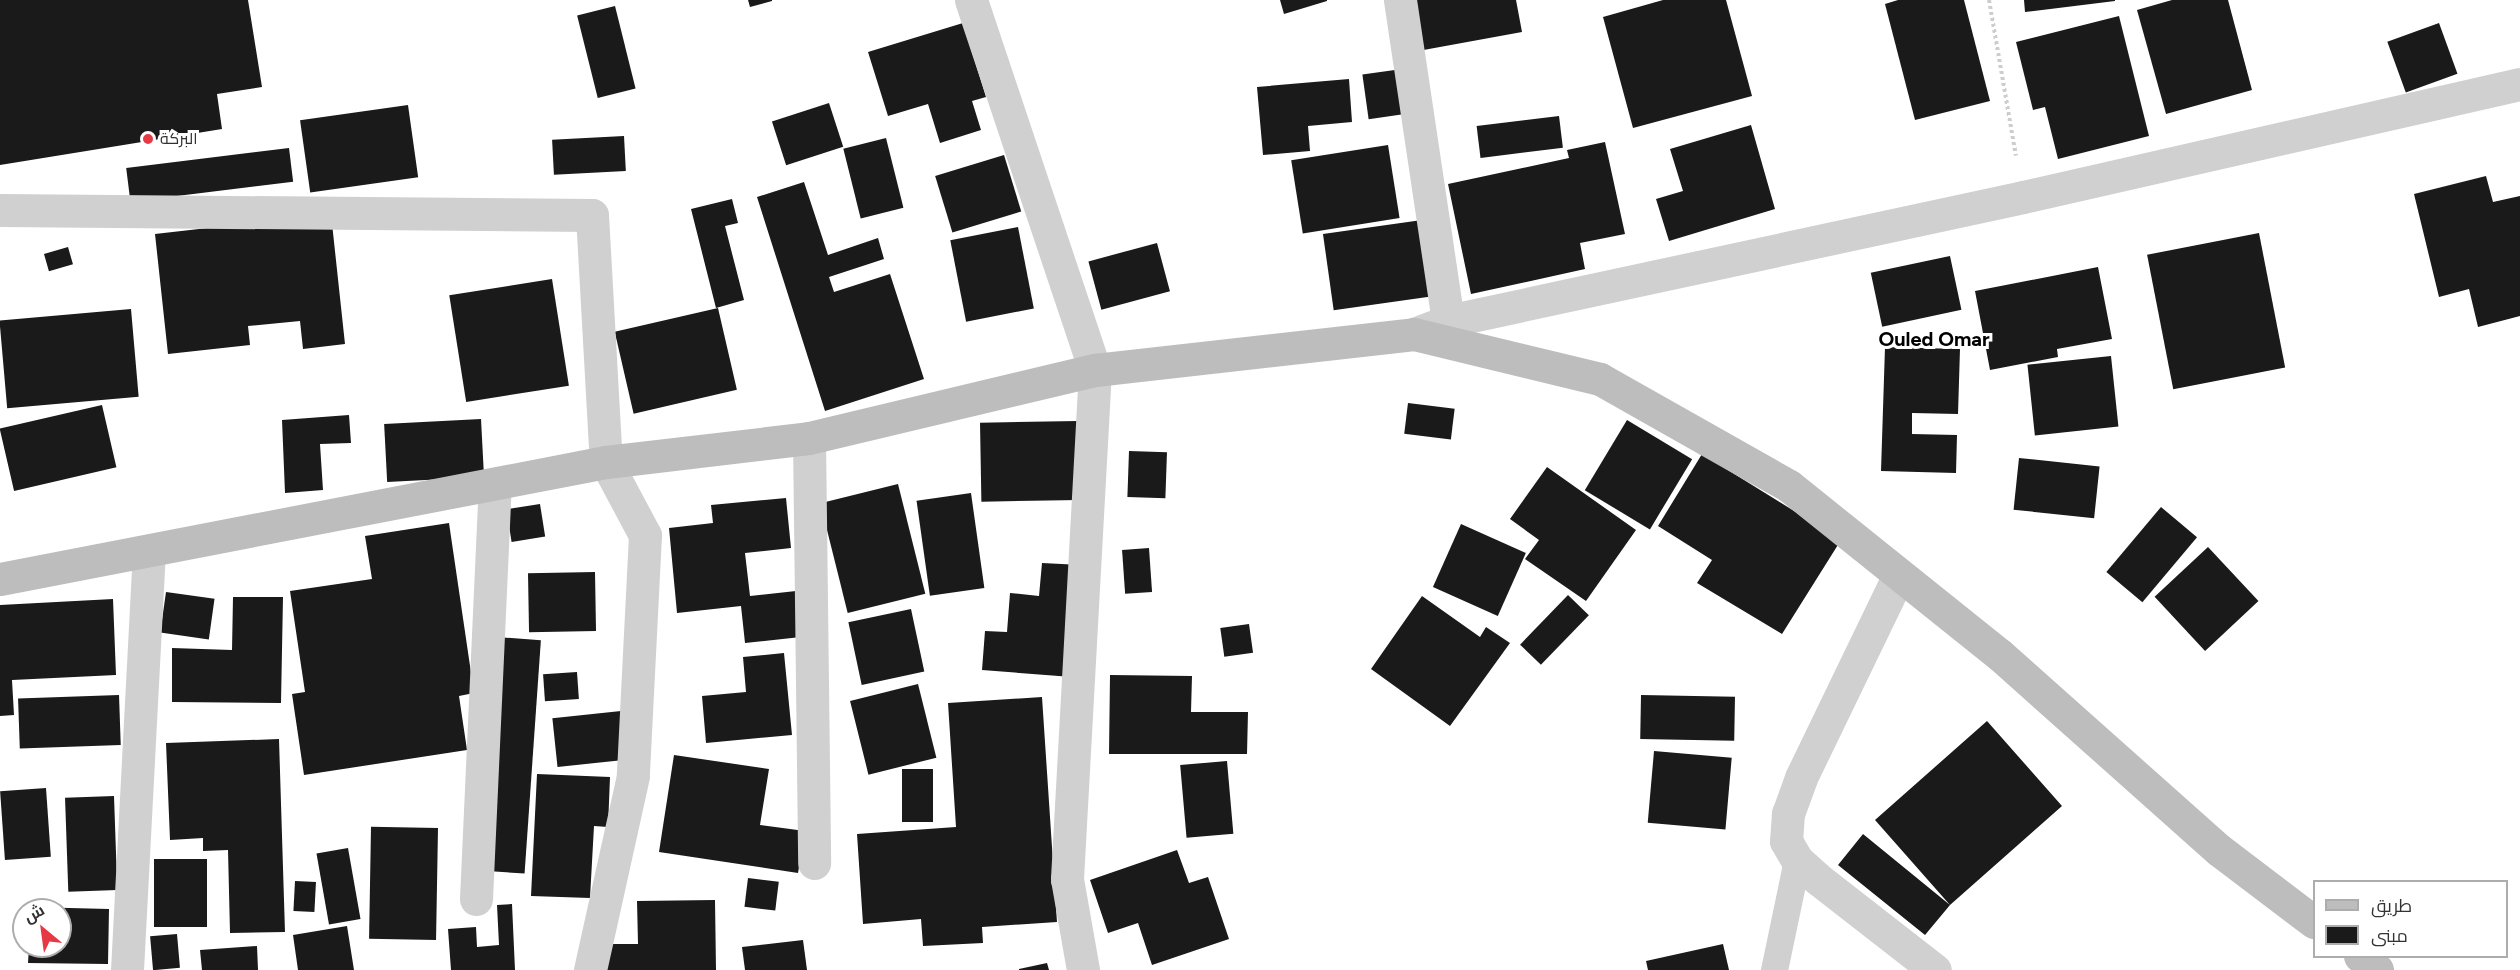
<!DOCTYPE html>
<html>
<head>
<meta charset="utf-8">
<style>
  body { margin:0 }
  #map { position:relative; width:2520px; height:970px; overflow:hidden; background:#fff; font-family:Figtree,Cairo,sans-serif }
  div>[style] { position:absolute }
  .building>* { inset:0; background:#1a1a1a; transform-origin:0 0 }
  .path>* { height:4px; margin-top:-2px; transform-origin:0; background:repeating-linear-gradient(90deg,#cdcdcd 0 3px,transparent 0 6px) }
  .lane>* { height:27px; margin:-13.5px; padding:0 13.5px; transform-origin:13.5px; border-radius:13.5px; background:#d0d0d0 }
  .street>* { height:33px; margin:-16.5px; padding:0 16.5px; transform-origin:16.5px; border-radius:16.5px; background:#d0d0d0 }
  .secondary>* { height:33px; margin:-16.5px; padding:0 16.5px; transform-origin:16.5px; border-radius:16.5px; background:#bdbdbd }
  .dots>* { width:16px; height:16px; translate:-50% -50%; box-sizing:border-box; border:3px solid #fff; border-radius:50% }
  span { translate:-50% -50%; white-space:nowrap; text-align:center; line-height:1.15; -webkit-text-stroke:6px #fff; paint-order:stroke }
  .poi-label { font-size:16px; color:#333 }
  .left { translate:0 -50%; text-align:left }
  .quarter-label { font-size:20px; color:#000; font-weight:700 }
  .legend { position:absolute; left:2313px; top:880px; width:195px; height:78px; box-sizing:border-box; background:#fff; border:2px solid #adadad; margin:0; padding:8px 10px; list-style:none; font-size:18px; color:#333 }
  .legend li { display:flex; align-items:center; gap:12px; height:30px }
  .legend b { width:30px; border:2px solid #adadad }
  .north { position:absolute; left:12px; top:898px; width:60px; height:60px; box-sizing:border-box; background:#fff; border:2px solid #adadad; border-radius:50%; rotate:331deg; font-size:16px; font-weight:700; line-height:24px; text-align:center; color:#333 }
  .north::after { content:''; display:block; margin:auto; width:21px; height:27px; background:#e63946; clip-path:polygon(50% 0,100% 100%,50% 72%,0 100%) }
</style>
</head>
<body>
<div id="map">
  <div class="building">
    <div style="clip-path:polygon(0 0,248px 0,262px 87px,217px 94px,222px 129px,0 165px)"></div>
    <div style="clip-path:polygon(748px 0,772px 0,772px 1px,750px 7px)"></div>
    <div style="clip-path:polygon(1280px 0,1327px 0,1327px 1px,1284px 14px)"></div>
    <div style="clip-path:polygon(1409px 0,1516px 0,1522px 32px,1418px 51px)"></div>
    <div style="clip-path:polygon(1663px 0,1726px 0,1752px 96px,1633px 128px,1603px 17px)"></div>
    <div style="clip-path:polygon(1898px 0,1964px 0,1990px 101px,1915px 120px,1885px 4px)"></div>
    <div style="clip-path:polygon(2024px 0,2115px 0,2115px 1px,2025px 12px)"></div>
    <div style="clip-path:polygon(2172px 0,2228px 0,2252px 90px,2166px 114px,2137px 10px)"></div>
    <div style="left:615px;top:6px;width:85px;height:39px;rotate:76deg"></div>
    <div style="clip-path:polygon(2119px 16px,2149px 136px,2058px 159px,2045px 107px,2033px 110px,2016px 42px)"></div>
    <div style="clip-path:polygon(963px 23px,986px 97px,972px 101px,981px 130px,940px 143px,928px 104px,888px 116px,868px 52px)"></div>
    <div style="left:2439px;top:23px;width:54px;height:55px;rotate:70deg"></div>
    <div style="left:1402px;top:69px;width:45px;height:40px;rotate:82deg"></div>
    <div style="clip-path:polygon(1349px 79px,1352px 122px,1308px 126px,1310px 151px,1263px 155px,1257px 87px)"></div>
    <div style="left:829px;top:103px;width:46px;height:60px;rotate:72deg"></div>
    <div style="left:408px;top:105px;width:73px;height:109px;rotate:82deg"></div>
    <div style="left:1559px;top:116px;width:32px;height:83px;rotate:83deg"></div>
    <div style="clip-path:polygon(1751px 125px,1775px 209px,1669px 241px,1656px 199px,1683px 191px,1670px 149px)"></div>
    <div style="left:624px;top:136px;width:35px;height:72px;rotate:87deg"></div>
    <div style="left:886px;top:138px;width:72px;height:44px;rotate:76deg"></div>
    <div style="clip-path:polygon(1605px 142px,1625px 234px,1580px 243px,1585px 269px,1471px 294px,1448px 184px,1569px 158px,1567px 150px)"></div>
    <div style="left:1388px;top:145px;width:74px;height:98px;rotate:81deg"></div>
    <div style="left:289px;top:148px;width:34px;height:164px;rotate:83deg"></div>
    <div style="left:1004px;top:155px;width:59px;height:72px;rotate:73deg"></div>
    <div style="clip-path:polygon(2486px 176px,2493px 202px,2520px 196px,2520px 316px,2478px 327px,2469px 289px,2439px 297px,2414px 194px)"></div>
    <div style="clip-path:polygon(804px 182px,828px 255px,878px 238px,884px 259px,829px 277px,834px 292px,890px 274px,924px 379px,825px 411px,757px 197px)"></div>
    <div style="clip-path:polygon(732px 199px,738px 223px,725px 226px,744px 300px,716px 308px,691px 209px)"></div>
    <div style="clip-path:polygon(331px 214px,345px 344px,303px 349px,300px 321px,248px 326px,250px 345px,168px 354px,155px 234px)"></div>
    <div style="left:1422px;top:220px;width:77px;height:100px;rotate:82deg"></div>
    <div style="left:1018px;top:227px;width:83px;height:69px;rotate:79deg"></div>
    <div style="left:2259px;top:233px;width:137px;height:114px;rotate:79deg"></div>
    <div style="left:1157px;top:243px;width:50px;height:71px;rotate:75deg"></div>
    <div style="left:68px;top:247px;width:18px;height:25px;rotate:74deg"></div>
    <div style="left:1950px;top:256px;width:55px;height:81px;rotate:78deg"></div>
    <div style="clip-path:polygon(2098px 267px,2112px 339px,2057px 349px,2058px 357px,1990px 370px,1975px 291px)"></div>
    <div style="left:552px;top:279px;width:108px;height:104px;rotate:81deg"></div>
    <div style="left:718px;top:308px;width:84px;height:106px;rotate:77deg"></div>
    <div style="left:131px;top:309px;width:88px;height:132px;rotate:85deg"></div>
    <div style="clip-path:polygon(1885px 347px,1960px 349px,1958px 414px,1912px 413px,1912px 434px,1957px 435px,1956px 473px,1881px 471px)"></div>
    <div style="left:2111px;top:356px;width:71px;height:84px;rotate:84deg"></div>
    <div style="left:1408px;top:403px;width:47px;height:31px;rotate:7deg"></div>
    <div style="left:102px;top:405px;width:64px;height:105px;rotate:77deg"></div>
    <div style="clip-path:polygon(349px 415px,351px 443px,320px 444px,323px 490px,285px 493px,282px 420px)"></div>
    <div style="left:481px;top:419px;width:58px;height:97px;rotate:87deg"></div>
    <div style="left:1627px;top:420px;width:76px;height:82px;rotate:31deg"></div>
    <div style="left:1078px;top:421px;width:79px;height:98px;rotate:89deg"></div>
    <div style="left:1129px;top:451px;width:38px;height:46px;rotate:2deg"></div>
    <div style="clip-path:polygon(1702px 454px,1841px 540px,1782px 634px,1697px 583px,1712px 560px,1658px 526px)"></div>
    <div style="left:2019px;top:458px;width:81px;height:52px;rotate:6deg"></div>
    <div style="clip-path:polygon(1547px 467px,1636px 530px,1586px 601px,1525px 559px,1539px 540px,1510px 519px)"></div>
    <div style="left:898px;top:484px;width:113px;height:80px;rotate:76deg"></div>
    <div style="left:971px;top:493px;width:96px;height:55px;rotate:82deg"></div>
    <div style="clip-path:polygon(786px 498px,791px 548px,745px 553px,750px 596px,805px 590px,810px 636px,745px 643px,741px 606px,677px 613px,669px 528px,713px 523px,711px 505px)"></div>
    <div style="left:540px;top:504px;width:33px;height:34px;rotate:81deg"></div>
    <div style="left:2161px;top:507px;width:47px;height:85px;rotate:40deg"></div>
    <div style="clip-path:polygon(449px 523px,474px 693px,459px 696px,467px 750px,304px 775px,292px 694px,305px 692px,290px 591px,372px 579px,365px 536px)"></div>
    <div style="left:1461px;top:524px;width:71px;height:69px;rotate:24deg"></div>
    <div style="left:2208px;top:547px;width:74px;height:73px;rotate:47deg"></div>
    <div style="left:1149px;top:548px;width:44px;height:27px;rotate:86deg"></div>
    <div style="clip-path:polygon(1042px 563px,1081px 565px,1072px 677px,982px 670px,985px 631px,1007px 632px,1010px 593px,1039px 596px)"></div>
    <div style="left:595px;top:572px;width:59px;height:67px;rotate:89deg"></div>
    <div style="left:166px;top:592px;width:49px;height:41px;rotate:8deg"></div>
    <div style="left:1568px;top:595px;width:29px;height:69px;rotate:44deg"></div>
    <div style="clip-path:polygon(1422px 596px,1480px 637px,1486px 627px,1510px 643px,1450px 726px,1371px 669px)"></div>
    <div style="clip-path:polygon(233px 597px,283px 597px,281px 703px,172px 702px,172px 648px,232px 650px)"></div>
    <div style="clip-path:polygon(113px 599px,116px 675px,12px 680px,14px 715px,0 716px,0 605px)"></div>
    <div style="left:911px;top:609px;width:64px;height:64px;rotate:78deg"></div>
    <div style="left:1249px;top:624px;width:29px;height:29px;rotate:82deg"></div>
    <div style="left:496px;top:637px;width:45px;height:234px;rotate:4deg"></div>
    <div style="clip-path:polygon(784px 653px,792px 735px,706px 743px,702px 696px,746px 692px,743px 657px)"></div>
    <div style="left:577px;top:672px;width:27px;height:34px;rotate:86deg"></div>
    <div style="clip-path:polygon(1110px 675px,1192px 676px,1191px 712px,1248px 712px,1247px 754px,1109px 754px)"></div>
    <div style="left:918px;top:684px;width:76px;height:70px;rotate:76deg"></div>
    <div style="left:119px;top:695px;width:50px;height:101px;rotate:88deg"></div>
    <div style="left:1641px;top:695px;width:94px;height:44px;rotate:1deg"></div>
    <div style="clip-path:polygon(1042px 697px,1057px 922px,982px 927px,983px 943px,923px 946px,921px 919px,863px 924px,857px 834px,956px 827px,948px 703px)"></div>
    <div style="left:621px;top:711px;width:49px;height:69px;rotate:84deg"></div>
    <div style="clip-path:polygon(1987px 721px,2062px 806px,1950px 905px,1925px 935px,1838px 865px,1863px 834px,1950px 905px,1875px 820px)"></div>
    <div style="clip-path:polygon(279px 739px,285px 932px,230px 933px,228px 850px,203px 851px,203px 838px,170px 840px,166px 743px)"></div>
    <div style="left:1654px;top:751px;width:78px;height:72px;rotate:5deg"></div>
    <div style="clip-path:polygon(674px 755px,769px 769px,760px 825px,805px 831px,798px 873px,659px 852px)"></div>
    <div style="left:1227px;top:761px;width:73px;height:47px;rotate:85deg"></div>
    <div style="left:902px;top:769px;width:31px;height:53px"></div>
    <div style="clip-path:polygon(537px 774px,610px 777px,608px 827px,594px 826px,590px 898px,531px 896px)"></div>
    <div style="left:46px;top:788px;width:69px;height:46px;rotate:86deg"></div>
    <div style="left:114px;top:796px;width:94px;height:49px;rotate:88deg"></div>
    <div style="left:438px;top:828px;width:112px;height:67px;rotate:91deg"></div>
    <div style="left:348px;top:848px;width:72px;height:32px;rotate:80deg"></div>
    <div style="clip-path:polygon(1177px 850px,1189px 883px,1208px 877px,1229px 939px,1152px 965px,1138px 923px,1108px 933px,1090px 880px)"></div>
    <div style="left:154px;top:859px;width:53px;height:68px"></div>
    <div style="left:748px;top:878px;width:31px;height:29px;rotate:7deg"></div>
    <div style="left:295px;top:881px;width:21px;height:30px;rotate:3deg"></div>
    <div style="clip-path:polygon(715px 900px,716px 970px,605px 970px,605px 944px,638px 944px,637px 901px)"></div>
    <div style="clip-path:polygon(512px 904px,515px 970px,451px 970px,448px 929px,476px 927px,477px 947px,499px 945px,497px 905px)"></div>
    <div style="clip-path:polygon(30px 907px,109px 909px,108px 964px,28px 963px,29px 946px,60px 946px,60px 910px,30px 910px)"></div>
    <div style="clip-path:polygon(347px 926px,354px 970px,298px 970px,293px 935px)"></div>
    <div style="left:177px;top:934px;width:34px;height:27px;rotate:85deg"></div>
    <div style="clip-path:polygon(803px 940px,807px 970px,745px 970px,742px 947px)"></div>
    <div style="clip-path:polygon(1723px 944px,1729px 970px,1648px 970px,1646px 961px)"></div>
    <div style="clip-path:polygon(257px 946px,258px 970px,202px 970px,200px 950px)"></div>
    <div style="clip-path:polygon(1047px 963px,1049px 970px,1019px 970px,1019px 969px)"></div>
  </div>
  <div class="path">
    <div style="left:1989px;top:0;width:158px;rotate:80.2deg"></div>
  </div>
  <div class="lane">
    <div style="left:1774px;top:970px;width:112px;rotate:-78.2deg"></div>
  </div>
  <div class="street">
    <div style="left:971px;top:0;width:390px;rotate:71.5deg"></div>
    <div style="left:1095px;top:370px;width:510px;rotate:93.15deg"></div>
    <div style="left:1067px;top:879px;width:92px;rotate:80deg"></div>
    <div style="left:1400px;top:0;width:325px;rotate:81.5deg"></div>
    <div style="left:0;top:210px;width:592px;rotate:0.48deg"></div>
    <div style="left:592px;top:215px;width:247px;rotate:86.8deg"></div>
    <div style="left:606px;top:462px;width:83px;rotate:61.9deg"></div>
    <div style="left:645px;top:535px;width:241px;rotate:92.9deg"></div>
    <div style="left:633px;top:776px;width:199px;rotate:102.5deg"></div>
    <div style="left:1414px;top:334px;width:36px;rotate:-21deg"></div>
    <div style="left:1448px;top:321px;width:588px;rotate:-12.17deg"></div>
    <div style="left:2023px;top:197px;width:510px;rotate:-12.81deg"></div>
    <div style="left:809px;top:438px;width:425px;rotate:89.3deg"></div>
    <div style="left:1898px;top:577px;width:223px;rotate:115.8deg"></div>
    <div style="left:1801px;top:778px;width:37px;rotate:110deg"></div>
    <div style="left:1788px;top:813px;width:28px;rotate:94deg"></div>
    <div style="left:1786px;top:841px;width:22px;rotate:60deg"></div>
    <div style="left:1797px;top:860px;width:28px;rotate:42deg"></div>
    <div style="left:1818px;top:879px;width:148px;rotate:37.9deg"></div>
    <div style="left:476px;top:899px;width:415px;rotate:-87.4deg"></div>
    <div style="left:127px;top:970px;width:420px;rotate:-87deg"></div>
  </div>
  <div class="secondary">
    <div style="left:0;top:579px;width:617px;rotate:-10.93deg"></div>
    <div style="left:606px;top:462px;width:204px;rotate:-6.7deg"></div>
    <div style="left:809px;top:438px;width:294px;rotate:-13.4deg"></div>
    <div style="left:1095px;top:370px;width:321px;rotate:-6.4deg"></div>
    <div style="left:1414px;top:334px;width:191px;rotate:13.6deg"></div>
    <div style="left:1600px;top:379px;width:217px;rotate:29.5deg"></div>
    <div style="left:1789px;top:486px;width:270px;rotate:38.7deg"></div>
    <div style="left:2000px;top:655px;width:293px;rotate:41.7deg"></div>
    <div style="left:2219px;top:850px;width:119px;rotate:37.2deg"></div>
    <div style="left:2360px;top:956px;width:22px;rotate:39deg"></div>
  </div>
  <div class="dots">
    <div style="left:148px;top:139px;background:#e63946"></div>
  </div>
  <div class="poi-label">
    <span class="left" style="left:160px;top:139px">البركة</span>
  </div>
  <div class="quarter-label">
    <span style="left:1934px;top:339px">Ouled Omar</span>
  </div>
  <ul class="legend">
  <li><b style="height:8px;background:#bdbdbd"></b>طريق</li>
  <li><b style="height:16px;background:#1a1a1a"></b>مبنى</li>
  </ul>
  <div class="north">ش</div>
</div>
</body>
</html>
